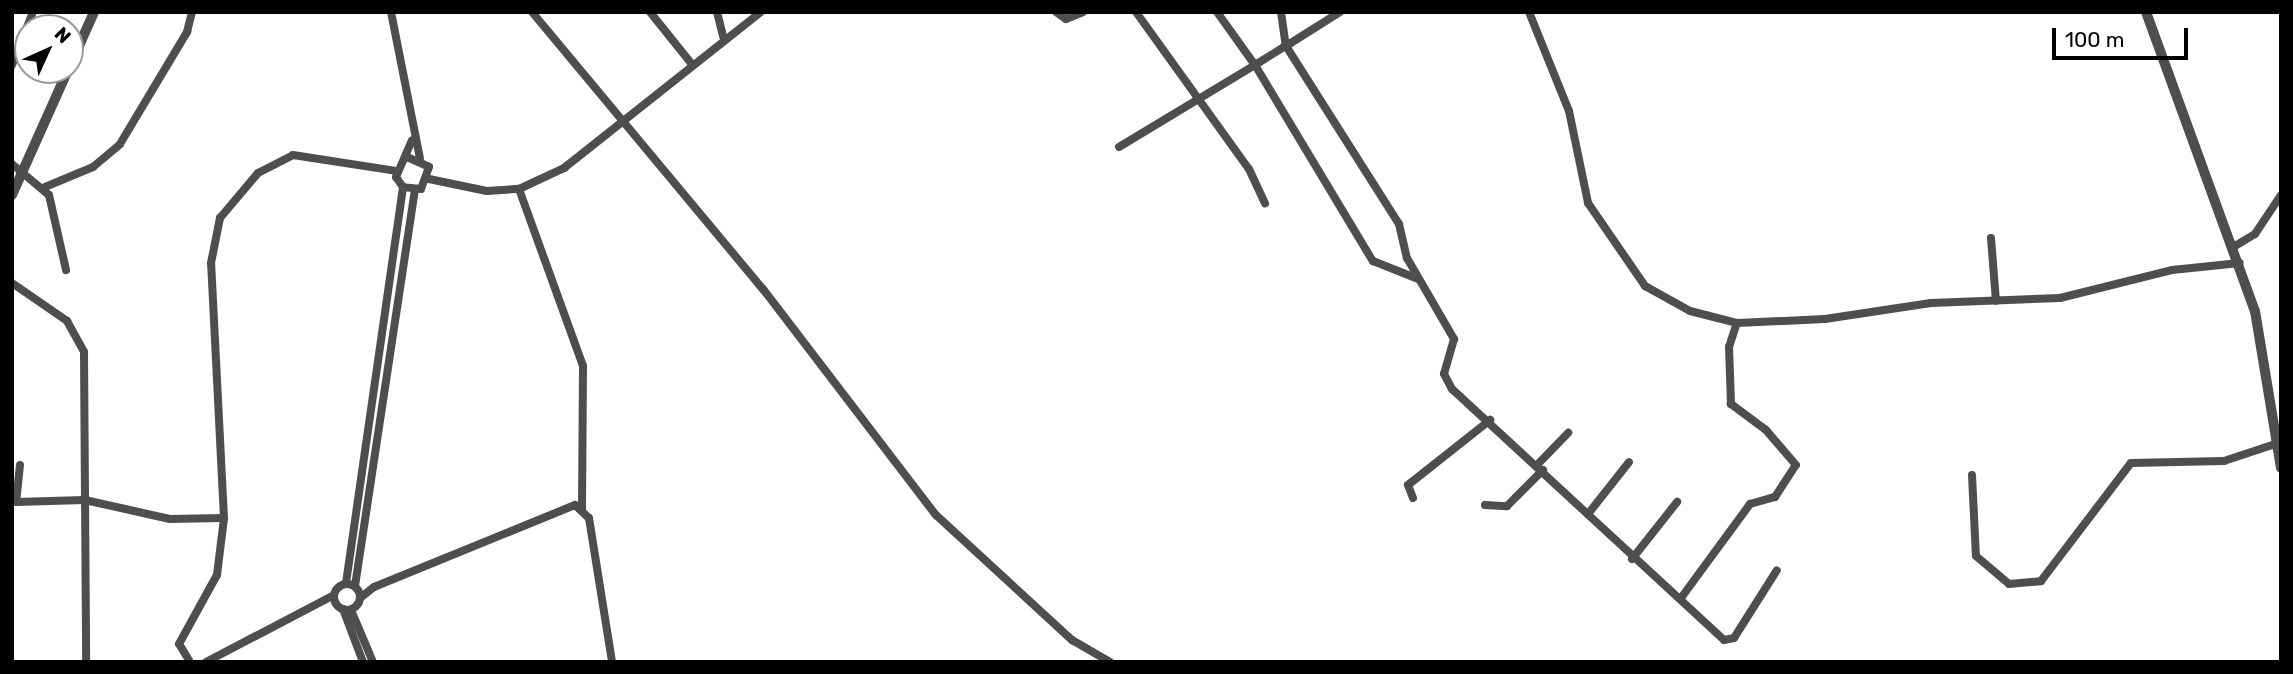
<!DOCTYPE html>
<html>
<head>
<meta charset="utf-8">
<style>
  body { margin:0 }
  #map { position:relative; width:2293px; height:674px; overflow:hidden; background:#fff; font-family:Rubik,sans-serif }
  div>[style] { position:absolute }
  .minor>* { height:8px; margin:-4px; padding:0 4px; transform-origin:4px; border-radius:4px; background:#4e4e4e }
  .minor>.ring { margin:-4px; padding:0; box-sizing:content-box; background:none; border:8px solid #4e4e4e; border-radius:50% }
  .tertiary>* { height:10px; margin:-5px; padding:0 5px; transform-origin:5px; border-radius:5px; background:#4e4e4e }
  span { translate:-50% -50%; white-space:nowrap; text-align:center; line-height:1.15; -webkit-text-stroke:6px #fff; paint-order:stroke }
  .frame { position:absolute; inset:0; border:14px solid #000; pointer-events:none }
  .north { position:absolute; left:14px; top:14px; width:70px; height:70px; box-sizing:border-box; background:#fff; border:2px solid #999; border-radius:50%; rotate:45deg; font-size:19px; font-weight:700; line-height:28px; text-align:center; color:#000 }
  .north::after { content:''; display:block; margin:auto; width:24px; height:32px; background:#000; clip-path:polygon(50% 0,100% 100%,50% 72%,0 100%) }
  .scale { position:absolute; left:2052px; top:28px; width:136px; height:32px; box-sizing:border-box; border:4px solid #000; border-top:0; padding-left:9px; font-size:21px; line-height:24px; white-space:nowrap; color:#000; -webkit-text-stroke:5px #fff; paint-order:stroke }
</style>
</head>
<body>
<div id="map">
  <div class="minor">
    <div style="left:391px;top:12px;width:149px;rotate:78.8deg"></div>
    <div style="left:532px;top:12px;width:361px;rotate:50.2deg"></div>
    <div style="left:763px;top:289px;width:285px;rotate:52.6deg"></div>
    <div style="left:936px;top:515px;width:185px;rotate:42.6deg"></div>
    <div style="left:1072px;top:640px;width:44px;rotate:30.1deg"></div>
    <div style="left:650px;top:12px;width:65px;rotate:51.2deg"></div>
    <div style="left:717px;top:12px;width:25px;rotate:76deg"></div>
    <div style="left:1056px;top:12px;width:12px;rotate:35deg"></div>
    <div style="left:1066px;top:19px;width:18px;rotate:-22deg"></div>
    <div style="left:1136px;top:12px;width:193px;rotate:54.3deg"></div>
    <div style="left:1249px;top:169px;width:38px;rotate:65deg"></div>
    <div style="left:1217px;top:12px;width:65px;rotate:54.4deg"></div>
    <div style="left:1255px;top:65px;width:36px;rotate:-32deg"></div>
    <div style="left:1286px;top:46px;width:211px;rotate:57.6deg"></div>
    <div style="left:1399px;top:224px;width:35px;rotate:77deg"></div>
    <div style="left:1407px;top:258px;width:94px;rotate:59.9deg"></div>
    <div style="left:1454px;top:339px;width:36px;rotate:106deg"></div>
    <div style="left:1444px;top:374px;width:17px;rotate:62deg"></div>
    <div style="left:1452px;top:389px;width:370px;rotate:42.7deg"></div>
    <div style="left:1724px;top:640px;width:10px;rotate:-11deg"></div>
    <div style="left:1734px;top:638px;width:80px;rotate:-57.7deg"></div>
    <div style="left:1281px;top:12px;width:34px;rotate:82deg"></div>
    <div style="left:1286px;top:46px;width:64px;rotate:-32.2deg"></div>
    <div style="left:1529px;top:12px;width:107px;rotate:68deg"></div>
    <div style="left:1569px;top:111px;width:94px;rotate:78.3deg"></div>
    <div style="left:1588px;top:203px;width:101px;rotate:55.5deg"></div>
    <div style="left:1645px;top:286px;width:51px;rotate:29.1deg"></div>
    <div style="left:1690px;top:311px;width:49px;rotate:14.3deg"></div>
    <div style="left:1737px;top:323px;width:88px;rotate:-2.6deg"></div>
    <div style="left:1825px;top:319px;width:107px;rotate:-8.6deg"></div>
    <div style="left:1931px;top:303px;width:129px;rotate:-2.2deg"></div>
    <div style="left:2060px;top:298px;width:115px;rotate:-14deg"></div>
    <div style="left:2172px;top:270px;width:68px;rotate:-5.9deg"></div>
    <div style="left:12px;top:65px;width:57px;rotate:-68.4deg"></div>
    <div style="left:1119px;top:147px;width:159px;rotate:-31.1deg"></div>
    <div style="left:1255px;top:65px;width:229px;rotate:59deg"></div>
    <div style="left:1373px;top:261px;width:48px;rotate:21.8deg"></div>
    <div style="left:407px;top:157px;width:24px;rotate:24deg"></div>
    <div style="left:429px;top:167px;width:23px;rotate:110deg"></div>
    <div style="left:421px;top:189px;width:18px;rotate:-174deg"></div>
    <div style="left:403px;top:187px;width:12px;rotate:-125deg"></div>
    <div style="left:396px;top:177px;width:40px;rotate:-66.6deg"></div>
    <div style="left:12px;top:164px;width:48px;rotate:40deg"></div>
    <div style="left:49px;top:195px;width:77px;rotate:77.2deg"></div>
    <div style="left:429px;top:179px;width:59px;rotate:11.7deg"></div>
    <div style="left:487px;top:191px;width:32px;rotate:-4deg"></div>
    <div style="left:519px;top:189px;width:50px;rotate:-25deg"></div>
    <div style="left:564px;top:168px;width:251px;rotate:-38.4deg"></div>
    <div style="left:45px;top:187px;width:52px;rotate:-22.6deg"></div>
    <div style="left:93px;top:167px;width:35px;rotate:-40deg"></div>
    <div style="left:120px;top:144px;width:131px;rotate:-59.1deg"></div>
    <div style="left:187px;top:32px;width:21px;rotate:-76deg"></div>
    <div style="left:519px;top:189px;width:188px;rotate:70.1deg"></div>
    <div style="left:583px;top:366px;width:143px;rotate:90.4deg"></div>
    <div style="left:1991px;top:238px;width:63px;rotate:85.5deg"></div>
    <div style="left:2235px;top:246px;width:23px;rotate:-31deg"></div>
    <div style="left:2255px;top:234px;width:47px;rotate:-56.3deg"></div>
    <div style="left:12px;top:283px;width:67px;rotate:34.6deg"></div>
    <div style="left:67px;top:321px;width:35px;rotate:61deg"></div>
    <div style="left:84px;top:352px;width:310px;rotate:89.6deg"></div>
    <div style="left:20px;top:465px;width:37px;rotate:96deg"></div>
    <div style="left:16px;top:502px;width:69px;rotate:-1.7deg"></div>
    <div style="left:85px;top:500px;width:87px;rotate:12.6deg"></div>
    <div style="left:170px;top:519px;width:54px;rotate:-1.1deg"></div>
    <div style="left:224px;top:518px;width:255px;rotate:-92.9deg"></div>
    <div style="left:211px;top:263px;width:46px;rotate:-78.7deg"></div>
    <div style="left:220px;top:218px;width:59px;rotate:-49.8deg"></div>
    <div style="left:258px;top:173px;width:39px;rotate:-27deg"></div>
    <div style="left:293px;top:155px;width:104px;rotate:8.8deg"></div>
    <div style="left:1537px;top:465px;width:45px;rotate:-45.9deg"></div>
    <div style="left:1972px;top:475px;width:81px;rotate:87.2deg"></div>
    <div style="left:1976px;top:556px;width:43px;rotate:40.3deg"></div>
    <div style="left:2009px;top:584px;width:32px;rotate:-5deg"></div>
    <div style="left:2041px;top:581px;width:148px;rotate:-52.7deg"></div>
    <div style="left:2131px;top:463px;width:93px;rotate:-1.2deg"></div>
    <div style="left:2224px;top:461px;width:54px;rotate:-18.4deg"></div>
    <div style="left:1413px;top:498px;width:14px;rotate:-111deg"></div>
    <div style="left:1408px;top:485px;width:105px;rotate:-38.4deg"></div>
    <div style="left:1485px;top:505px;width:22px;rotate:3deg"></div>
    <div style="left:1507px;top:506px;width:51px;rotate:-45deg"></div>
    <div style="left:1588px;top:514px;width:66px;rotate:-51.7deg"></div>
    <div style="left:1632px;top:559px;width:73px;rotate:-51.7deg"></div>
    <div style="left:346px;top:583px;width:400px;rotate:-81.8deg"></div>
    <div class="ring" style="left:334px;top:584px;width:18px;height:18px"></div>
    <div style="left:355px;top:586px;width:400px;rotate:-81.4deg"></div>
    <div style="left:360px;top:598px;width:18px;rotate:-38deg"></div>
    <div style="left:374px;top:587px;width:217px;rotate:-22.2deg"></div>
    <div style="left:575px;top:505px;width:19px;rotate:43deg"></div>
    <div style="left:589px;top:518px;width:146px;rotate:80.9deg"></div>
    <div style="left:1681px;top:598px;width:117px;rotate:-53.7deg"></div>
    <div style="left:1750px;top:504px;width:26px;rotate:-16deg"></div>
    <div style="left:1775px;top:497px;width:38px;rotate:-57deg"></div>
    <div style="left:1796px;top:465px;width:46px;rotate:-130.6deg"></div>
    <div style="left:1766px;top:430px;width:44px;rotate:-143.4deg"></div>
    <div style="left:1731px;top:404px;width:57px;rotate:-92deg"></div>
    <div style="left:1729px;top:347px;width:25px;rotate:-72deg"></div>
    <div style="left:343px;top:609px;width:57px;rotate:69.3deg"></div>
    <div style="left:351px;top:610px;width:56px;rotate:67.1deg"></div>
    <div style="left:190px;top:662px;width:21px;rotate:-121deg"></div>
    <div style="left:179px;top:644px;width:79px;rotate:-61.2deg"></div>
    <div style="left:217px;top:575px;width:57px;rotate:-83deg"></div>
    <div style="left:206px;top:662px;width:144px;rotate:-27.6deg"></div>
  </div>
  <div class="tertiary">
    <div style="left:2146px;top:12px;width:318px;rotate:70deg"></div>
    <div style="left:2255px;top:311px;width:159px;rotate:80.6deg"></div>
    <div style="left:70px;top:66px;width:59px;rotate:-66deg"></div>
    <div style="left:12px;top:195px;width:137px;rotate:-65.9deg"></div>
  </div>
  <div class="frame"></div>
  <div class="north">N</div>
  <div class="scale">100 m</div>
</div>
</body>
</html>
